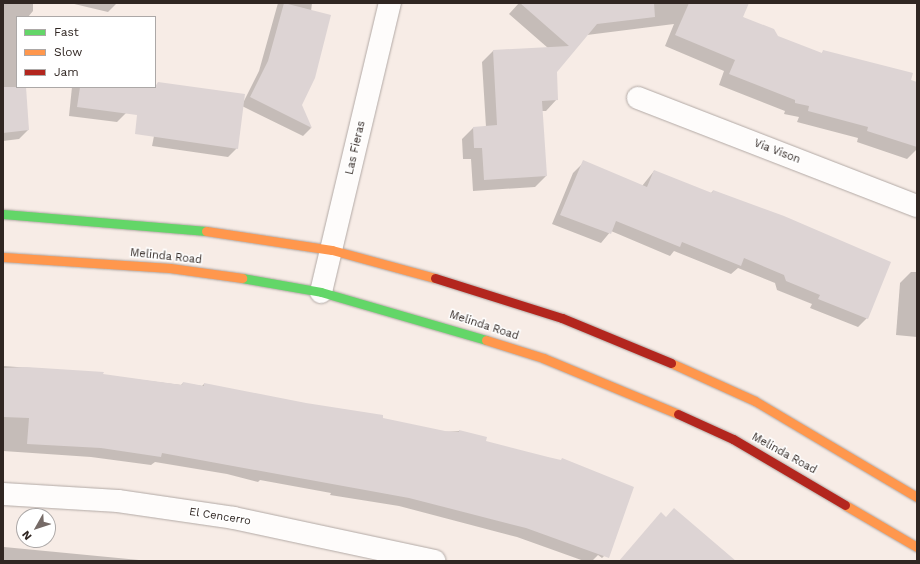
<!DOCTYPE html>
<html>
<head>
<meta charset="utf-8">
<style>
  body { margin:0 }
  #map { position:relative; width:920px; height:564px; overflow:hidden; background:#f7ece6; font-family:"Work Sans",sans-serif }
  div>[style] { position:absolute }
  .shadow>* { inset:0; background:#0003 }
  .building>* { inset:0; background:#ddd4d4 }
  .roads { filter:drop-shadow(0 0 1px #b2a9a5) drop-shadow(0 0 1px #b2a9a5) }
  .street>* { height:22px; margin:-11px; padding:0 11px; transform-origin:11px; border-radius:11px; background:#fefcfb }
  .fast>* { height:9px; margin:-4.5px; padding:0 4.5px; transform-origin:4.5px; border-radius:4.5px; background:#63d668 }
  .slow>* { height:9px; margin:-4.5px; padding:0 4.5px; transform-origin:4.5px; border-radius:4.5px; background:#ff974d }
  .jam>* { height:9px; margin:-4.5px; padding:0 4.5px; transform-origin:4.5px; border-radius:4.5px; background:#b3261e }
  span { translate:-50% -50%; white-space:nowrap; text-align:center; line-height:1.15; -webkit-text-stroke:3px #fff; paint-order:stroke }
  .street-label { font-size:11px; color:#302622 }
  .frame { position:absolute; inset:0; border:4px solid #302622; pointer-events:none }
  .legend { position:absolute; left:16px; top:16px; width:140px; height:72px; box-sizing:border-box; background:#fff; border:1px solid #aca8a7; margin:0; padding:5px 7px; list-style:none; font-size:12px; color:#302622 }
  .legend li { display:flex; align-items:center; gap:8px; height:20px }
  .legend b { width:20px; border:1px solid #aca8a7 }
  .north { position:absolute; left:16px; top:508px; width:40px; height:40px; box-sizing:border-box; background:#fff; border:1px solid #aca8a7; border-radius:50%; rotate:231deg; font-size:11px; font-weight:700; line-height:16px; text-align:center; color:#302622 }
  .north::after { content:''; display:block; margin:auto; width:14px; height:18px; background:#766b67; clip-path:polygon(50% 0,100% 100%,50% 72%,0 100%) }
</style>
</head>
<body>
<div id="map">
  <div class="shadow">
    <div style="clip-path:polygon(3px 3px,33px 3px,33px 11px,28px 17px,17px 17px,17px 87px,25px 87px,28px 130px,19px 139px,3px 141px)"></div>
    <div style="clip-path:polygon(70px 3px,117px 3px,108px 12px)"></div>
    <div style="clip-path:polygon(278px 3px,312px 3px,300px 105px,311px 128px,303px 136px,242px 106px,237px 148px,228px 157px,152px 146px,162px 96px,243px 103px,259px 71px)"></div>
    <div style="clip-path:polygon(519px 3px,738px 3px,742px 17px,777px 37px,821px 54px,823px 52px,911px 74px,909px 80px,917px 83px,917px 149px,907px 159px,857px 142px,858px 138px,797px 122px,799px 117px,784px 114px,785px 111px,719px 85px,724px 71px,665px 46px,674px 24px,587px 35px,556px 72px,557px 99px,546px 111px,541px 111px,546px 176px,535px 187px,473px 191px,471px 159px,463px 159px,462px 139px,473px 128px,486px 127px,482px 62px,493px 51px,548px 48px,509px 14px)"></div>
    <div style="clip-path:polygon(72px 87px,129px 87px,126px 113px,117px 122px,69px 116px)"></div>
    <div style="clip-path:polygon(582px 164px,642px 186px,654px 171px,710px 194px,713px 191px,867px 318px,858px 327px,810px 308px,812px 304px,777px 290px,775px 283px,738px 268px,731px 274px,674px 251px,670px 256px,611px 231px,601px 243px,552px 224px,573px 173px)"></div>
    <div style="clip-path:polygon(911px 272px,917px 272px,917px 337px,896px 335px,900px 283px)"></div>
    <div style="clip-path:polygon(3px 366px,102px 373px,102px 375px,181px 385px,183px 383px,202px 386px,204px 384px,445px 432px,460px 431px,484px 441px,611px 549px,602px 558px,598px 555px,592px 561px,584px 561px,517px 537px,399px 506px,330px 495px,331px 493px,260px 480px,258px 482px,227px 474px,155px 462px,151px 465px,91px 457px,3px 451px)"></div>
    <div style="clip-path:polygon(4px 547px,139px 560px,148px 561px,3px 561px)"></div>
  </div>
  <div class="building">
    <div style="clip-path:polygon(284px 3px,331px 15px,315px 78px,302px 105px,312px 128px,250px 97px,268px 61px)"></div>
    <div style="clip-path:polygon(520px 3px,654px 3px,655px 17px,597px 24px,557px 72px,558px 100px,542px 101px,547px 176px,484px 180px,482px 148px,474px 148px,473px 127px,497px 125px,493px 50px,569px 46px)"></div>
    <div style="clip-path:polygon(689px 3px,749px 3px,743px 17px,774px 29px,778px 36px,822px 53px,823px 50px,913px 73px,911px 80px,917px 82px,917px 147px,867px 131px,868px 127px,808px 111px,809px 106px,795px 103px,795px 100px,729px 74px,735px 60px,675px 35px)"></div>
    <div style="clip-path:polygon(158px 82px,245px 94px,238px 149px,135px 134px,137px 115px,77px 107px,80px 87px,155px 87px)"></div>
    <div style="clip-path:polygon(3px 87px,26px 87px,29px 130px,3px 133px)"></div>
    <div style="clip-path:polygon(583px 160px,647px 187px,654px 170px,712px 193px,713px 190px,784px 216px,891px 262px,868px 319px,818px 299px,820px 295px,786px 281px,784px 275px,744px 258px,741px 266px,682px 242px,680px 247px,616px 221px,611px 234px,560px 215px)"></div>
    <div style="clip-path:polygon(26px 367px,104px 372px,103px 374px,182px 385px,183px 382px,204px 386px,204px 383px,306px 403px,383px 415px,383px 418px,445px 431px,459px 432px,459px 430px,487px 437px,486px 441px,548px 457px,561px 460px,562px 458px,634px 487px,609px 558px,526px 528px,409px 498px,162px 453px,161px 457px,101px 448px,27px 444px,29px 418px,3px 417px,3px 368px)"></div>
    <div style="clip-path:polygon(674px 508px,736px 561px,619px 561px,661px 512px,666px 517px)"></div>
  </div>
  <div class="roads">
    <div class="street">
      <div style="left:638px;top:98px;width:299px;rotate:21.2deg"></div>
      <div style="left:321px;top:292px;width:297px;rotate:-76.6deg"></div>
      <div style="left:3px;top:494px;width:115px;rotate:3.5deg"></div>
      <div style="left:118px;top:501px;width:117px;rotate:8.3deg"></div>
      <div style="left:234px;top:518px;width:205px;rotate:12.1deg"></div>
    </div>
    <div class="fast">
      <div style="left:3px;top:214px;width:204px;rotate:4.8deg"></div>
      <div style="left:242px;top:278px;width:80px;rotate:10deg"></div>
      <div style="left:321px;top:292px;width:172px;rotate:16.2deg"></div>
    </div>
    <div class="slow">
      <div style="left:206px;top:231px;width:127px;rotate:8.6deg"></div>
      <div style="left:332px;top:250px;width:107px;rotate:15.2deg"></div>
      <div style="left:3px;top:257px;width:167px;rotate:3.8deg"></div>
      <div style="left:170px;top:268px;width:73px;rotate:7.9deg"></div>
      <div style="left:486px;top:340px;width:60px;rotate:17.5deg"></div>
      <div style="left:543px;top:358px;width:146px;rotate:22.5deg"></div>
      <div style="left:671px;top:363px;width:92px;rotate:24.3deg"></div>
      <div style="left:755px;top:401px;width:188px;rotate:30.7deg"></div>
      <div style="left:845px;top:505px;width:83px;rotate:30.3deg"></div>
    </div>
    <div class="jam">
      <div style="left:435px;top:278px;width:133px;rotate:17.5deg"></div>
      <div style="left:562px;top:318px;width:118px;rotate:22.4deg"></div>
      <div style="left:678px;top:414px;width:60px;rotate:24.4deg"></div>
      <div style="left:733px;top:439px;width:130px;rotate:30.5deg"></div>
    </div>
  </div>
  <div class="street-label">
    <span style="left:356px;top:148px;rotate:-77deg">Las Fieras</span>
    <span style="left:777px;top:152px;rotate:21deg">Via Vison</span>
    <span style="left:166px;top:257px;rotate:6deg">Melinda Road</span>
    <span style="left:484px;top:326px;rotate:18deg">Melinda Road</span>
    <span style="left:784px;top:454px;rotate:29deg">Melinda Road</span>
    <span style="left:220px;top:517px;rotate:9deg">El Cencerro</span>
  </div>
  <div class="frame"></div>
  <ul class="legend">
  <li><b style="height:5px;background:#63d668"></b>Fast</li>
  <li><b style="height:5px;background:#ff974d"></b>Slow</li>
  <li><b style="height:5px;background:#b3261e"></b>Jam</li>
  </ul>
  <div class="north">N</div>
</div>
</body>
</html>
